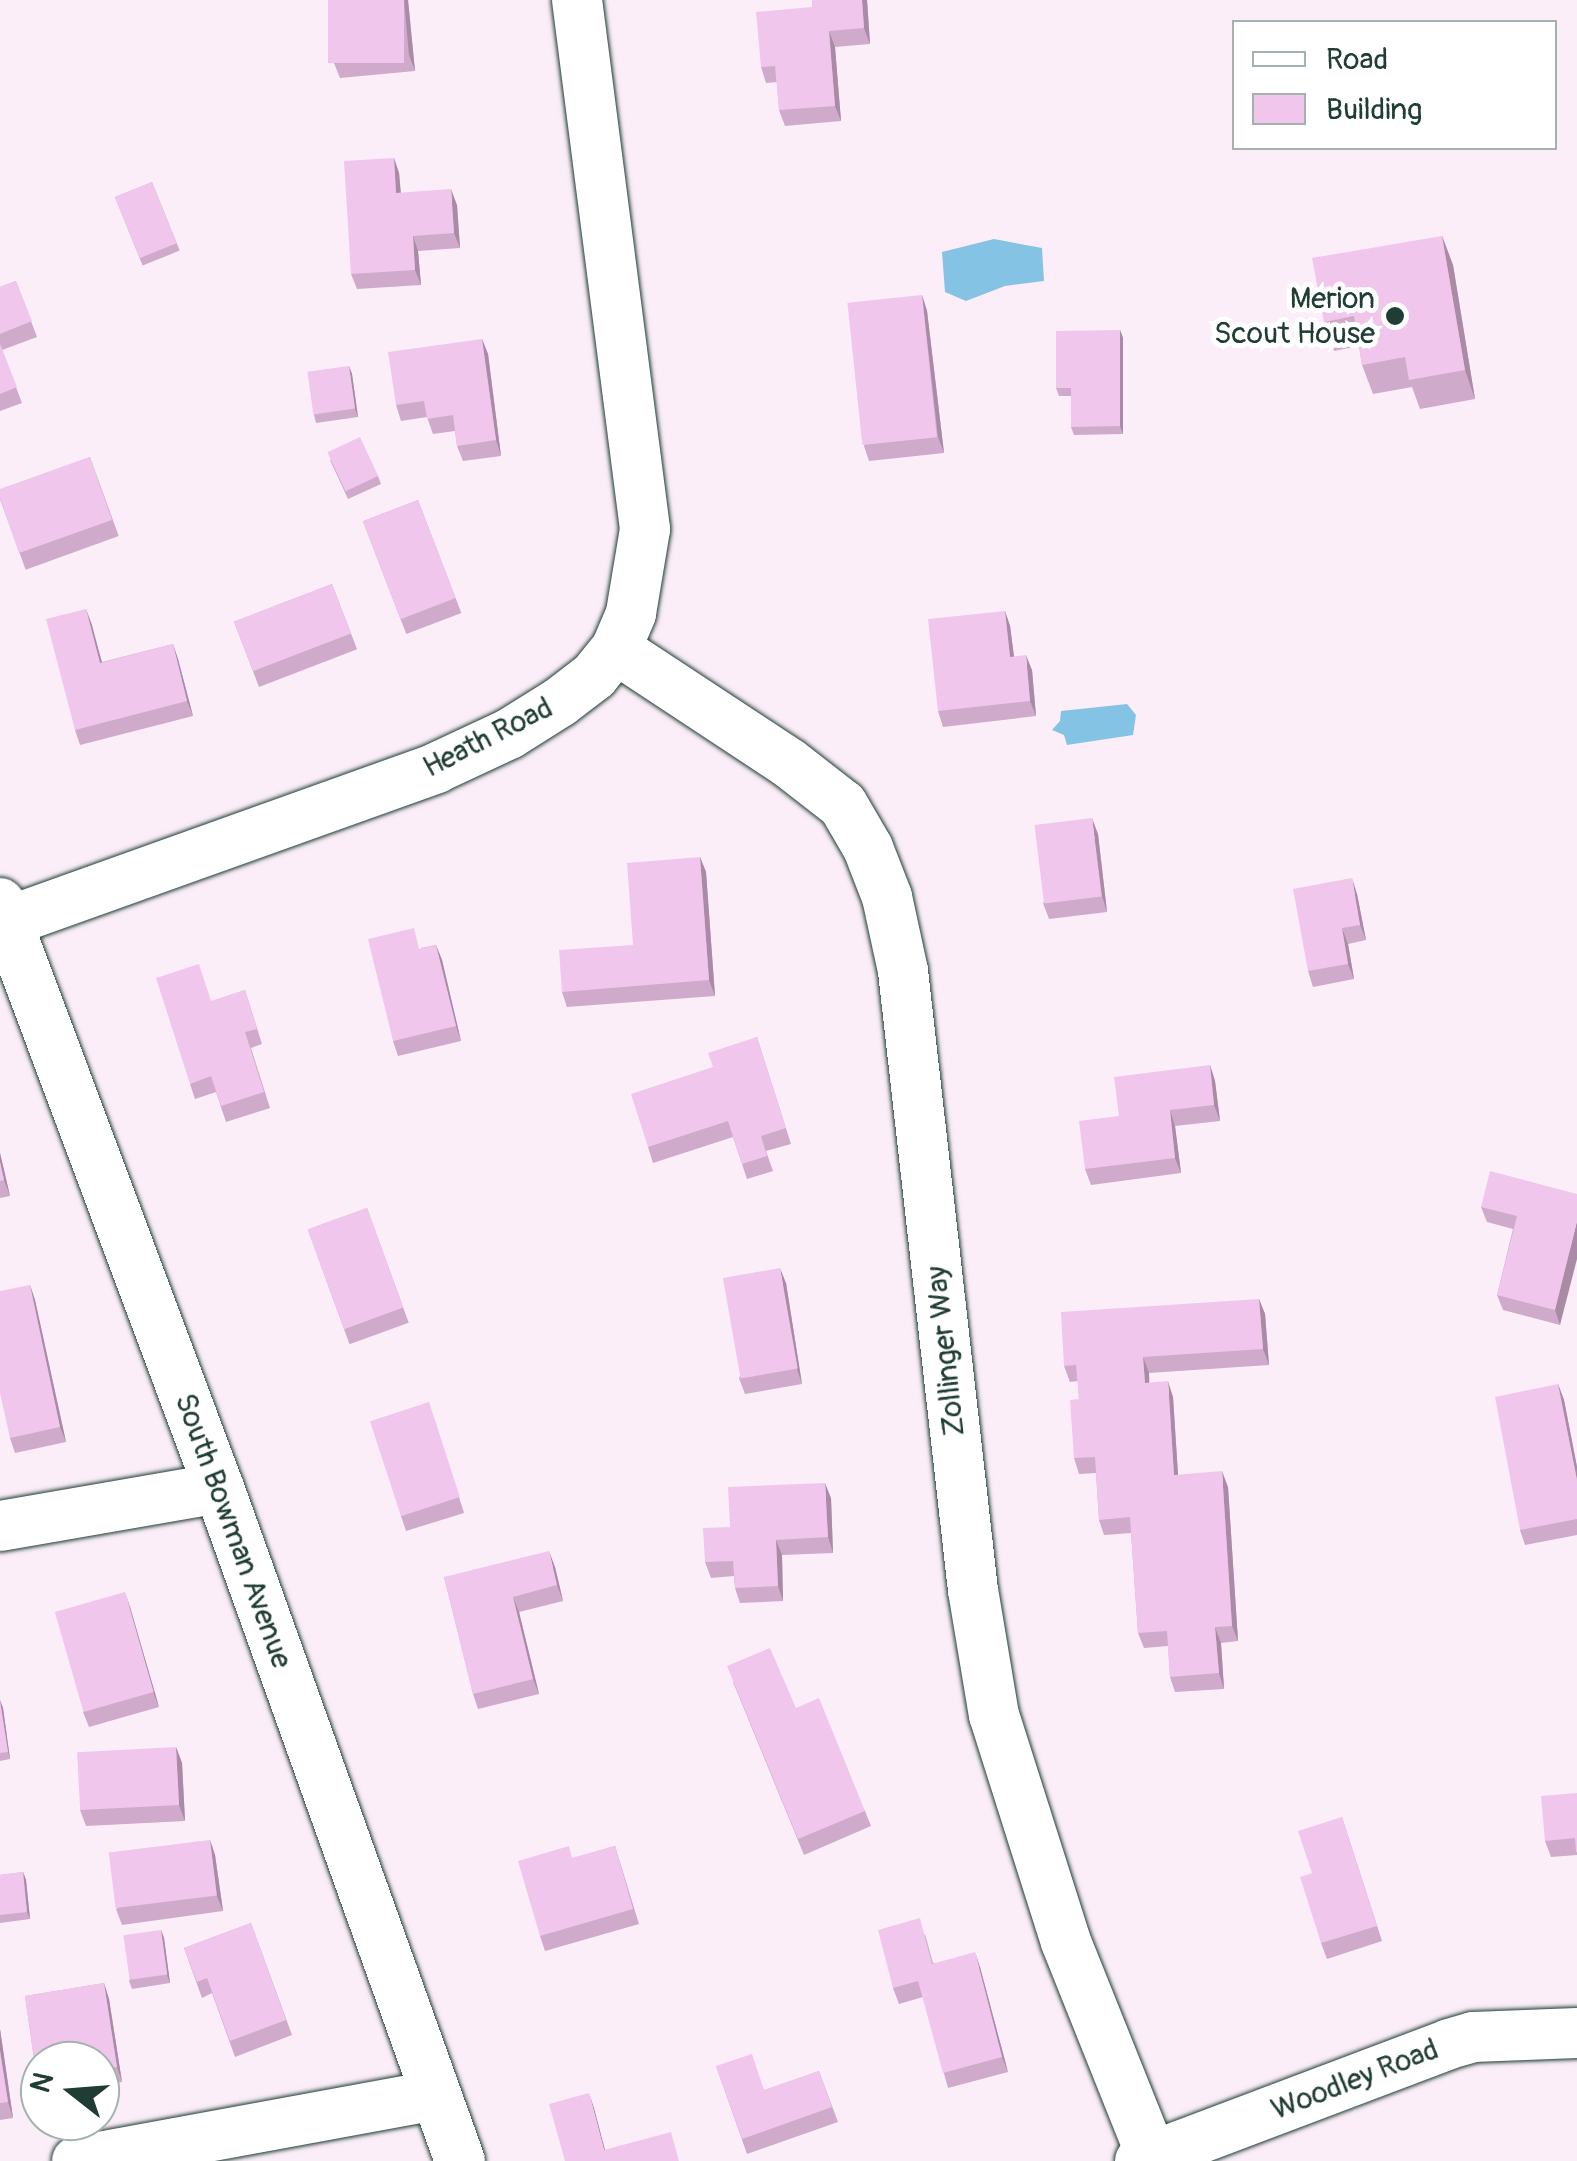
<!DOCTYPE html>
<html>
<head>
<meta charset="utf-8">
<style>
  body { margin:0 }
  #map { position:relative; width:1577px; height:2161px; overflow:hidden; background:#fbeef9; font-family:Pangolin,sans-serif }
  div>[style] { position:absolute }
  .water>* { inset:0; background:#84c3e4 }
  .roads { filter:drop-shadow(0 0 2px #1f3d34) drop-shadow(0 0 2px #1f3d34) }
  .minor>* { height:50px; margin:-25px; padding:0 25px; transform-origin:25px; border-radius:25px; background:#fff }
  .wall>* { inset:0; background:#cfaacb; transform-origin:0 0 }
  .shaded-wall>* { inset:0; background:#a98ba5 }
  .building>* { inset:0; background:#f1c6ec; transform-origin:0 0 }
  .dots>* { width:28px; height:28px; translate:-50% -50%; box-sizing:border-box; border:5px solid #fff; border-radius:50% }
  span { translate:-50% -50%; white-space:nowrap; text-align:center; line-height:1.15; -webkit-text-stroke:10px #fff; paint-order:stroke }
  .poi-label { font-size:30px; color:#1f3d34 }
  .right { translate:-100% -50%; text-align:right }
  .street-label { font-size:30px; color:#1f3d34 }
  .legend { position:absolute; left:1232px; top:20px; width:325px; height:130px; box-sizing:border-box; background:#fff; border:2px solid #a5b1ae; margin:0; padding:12px 18px; list-style:none; font-size:30px; color:#1f3d34 }
  .legend li { display:flex; align-items:center; gap:20px; height:50px }
  .legend b { width:50px; border:2px solid #a5b1ae }
  .north { position:absolute; left:20px; top:2041px; width:100px; height:100px; box-sizing:border-box; background:#fff; border:2px solid #a5b1ae; border-radius:50%; rotate:287deg; font-size:28px; font-weight:700; line-height:40px; text-align:center; color:#1f3d34 }
  .north::after { content:''; display:block; margin:auto; width:35px; height:45px; background:#1f3d34; clip-path:polygon(50% 0,100% 100%,50% 72%,0 100%) }
</style>
</head>
<body>
<div id="map">
  <div class="water">
    <div style="clip-path:polygon(994px 239px,1042px 248px,1044px 281px,1005px 286px,966px 301px,945px 292px,942px 252px)"></div>
    <div style="clip-path:polygon(1127px 704px,1136px 715px,1133px 735px,1067px 745px,1064px 735px,1052px 730px,1060px 721px,1061px 711px)"></div>
  </div>
  <div class="roads">
    <div class="minor">
      <div style="left:616px;top:649px;width:207px;rotate:33.4deg"></div>
      <div style="left:789px;top:763px;width:68px;rotate:37.9deg"></div>
      <div style="left:843px;top:805px;width:50px;rotate:59.8deg"></div>
      <div style="left:868px;top:848px;width:53px;rotate:68.8deg"></div>
      <div style="left:887px;top:897px;width:76px;rotate:77.8deg"></div>
      <div style="left:903px;top:971px;width:623px;rotate:83.55deg"></div>
      <div style="left:973px;top:1590px;width:127px;rotate:80.5deg"></div>
      <div style="left:994px;top:1715px;width:238px;rotate:72.4deg"></div>
      <div style="left:1066px;top:1942px;width:232px;rotate:68.2deg"></div>
      <div style="left:0;top:903px;width:625px;rotate:69.48deg"></div>
      <div style="left:219px;top:1488px;width:715px;rotate:70.3deg"></div>
      <div style="left:7px;top:922px;width:456px;rotate:-19.7deg"></div>
      <div style="left:436px;top:768px;width:81px;rotate:-25deg"></div>
      <div style="left:509px;top:734px;width:60px;rotate:-32.1deg"></div>
      <div style="left:560px;top:702px;width:43px;rotate:-37.4deg"></div>
      <div style="left:594px;top:676px;width:35px;rotate:-51deg"></div>
      <div style="left:616px;top:649px;width:39px;rotate:-67deg"></div>
      <div style="left:631px;top:613px;width:85px;rotate:-80.5deg"></div>
      <div style="left:645px;top:529px;width:533px;rotate:-97.32deg"></div>
      <div style="left:0;top:1526px;width:222px;rotate:-9.8deg"></div>
      <div style="left:77px;top:2161px;width:364px;rotate:-10.4deg"></div>
      <div style="left:1140px;top:2161px;width:330px;rotate:-20.7deg"></div>
      <div style="left:1449px;top:2044px;width:25px;rotate:-16deg"></div>
      <div style="left:1473px;top:2037px;width:104px;rotate:-2.2deg"></div>
    </div>
  </div>
  <div class="wall">
    <div style="clip-path:polygon(408px 0,415px 71px,340px 78px,334px 63px)"></div>
    <div style="clip-path:polygon(812px 0,867px 0,870px 44px,835px 47px,841px 121px,785px 126px,779px 110px,777px 82px,766px 83px,761px 67px,812px 7px)"></div>
    <div style="clip-path:polygon(394px 158px,399px 173px,401px 193px,457px 205px,460px 248px,418px 251px,421px 285px,357px 289px,351px 274px)"></div>
    <div style="left:152px;top:182px;width:74px;height:40px;rotate:68deg"></div>
    <div style="clip-path:polygon(1442px 236px,1453px 265px,1475px 399px,1420px 409px,1412px 387px,1373px 394px,1362px 365px,1359px 346px,1334px 351px,1324px 322px)"></div>
    <div style="clip-path:polygon(16px 281px,37px 337px,2px 350px,22px 403px,0 411px,0 287px)"></div>
    <div style="clip-path:polygon(922px 295px,927px 311px,944px 453px,869px 461px,864px 446px)"></div>
    <div style="clip-path:polygon(1120px 330px,1123px 338px,1123px 434px,1074px 435px,1071px 427px,1071px 396px,1059px 396px,1056px 388px)"></div>
    <div style="clip-path:polygon(482px 339px,488px 354px,501px 456px,463px 461px,457px 446px,455px 431px,433px 434px,427px 417px,401px 421px,396px 405px)"></div>
    <div style="clip-path:polygon(349px 366px,352px 374px,358px 417px,316px 423px,314px 415px)"></div>
    <div style="left:90px;top:457px;width:84px;height:99px;rotate:70deg"></div>
    <div style="clip-path:polygon(330px 460px,378px 476px,381px 484px,348px 499px)"></div>
    <div style="left:418px;top:500px;width:121px;height:59px;rotate:69deg"></div>
    <div style="left:332px;top:584px;width:70px;height:105px;rotate:69deg"></div>
    <div style="clip-path:polygon(86px 609px,102px 662px,173px 644px,178px 659px,193px 716px,80px 745px,75px 730px)"></div>
    <div style="clip-path:polygon(1005px 611px,1010px 626px,1014px 656px,1032px 670px,1036px 716px,943px 727px,938px 711px)"></div>
    <div style="clip-path:polygon(1098px 834px,1107px 912px,1049px 919px,1043px 903px)"></div>
    <div style="clip-path:polygon(700px 857px,706px 872px,715px 996px,567px 1007px,562px 992px,633px 945px)"></div>
    <div style="clip-path:polygon(1357px 894px,1366px 940px,1348px 944px,1354px 979px,1313px 987px,1308px 971px)"></div>
    <div style="clip-path:polygon(436px 945px,442px 960px,461px 1041px,398px 1056px,393px 1041px,421px 948px)"></div>
    <div style="clip-path:polygon(245px 990px,262px 1044px,251px 1048px,270px 1108px,226px 1122px,216px 1092px,195px 1099px,190px 1084px,212px 1001px)"></div>
    <div style="clip-path:polygon(757px 1037px,791px 1144px,766px 1151px,773px 1171px,747px 1179px,733px 1137px,653px 1163px,648px 1147px,713px 1067px)"></div>
    <div style="clip-path:polygon(1210px 1065px,1215px 1081px,1220px 1121px,1175px 1126px,1181px 1173px,1091px 1185px,1085px 1169px,1119px 1116px)"></div>
    <div style="clip-path:polygon(0 1153px,10px 1196px,0 1198px)"></div>
    <div style="clip-path:polygon(1577px 1194px,1560px 1325px,1503px 1310px,1497px 1295px,1513px 1229px,1487px 1222px,1481px 1207px)"></div>
    <div style="left:367px;top:1208px;width:122px;height:63px;rotate:70deg"></div>
    <div style="clip-path:polygon(786px 1283px,802px 1384px,745px 1394px,739px 1378px)"></div>
    <div style="clip-path:polygon(30px 1285px,35px 1300px,66px 1442px,15px 1453px,10px 1438px)"></div>
    <div style="clip-path:polygon(1259px 1299px,1265px 1314px,1269px 1365px,1149px 1373px,1149px 1383px,1173px 1397px,1178px 1475px,1228px 1487px,1238px 1641px,1221px 1643px,1224px 1689px,1175px 1692px,1170px 1677px,1168px 1646px,1144px 1648px,1138px 1633px,1131px 1533px,1104px 1535px,1099px 1520px,1096px 1473px,1079px 1474px,1074px 1458px,1079px 1399px,1078px 1381px,1070px 1382px,1064px 1366px)"></div>
    <div style="clip-path:polygon(1558px 1384px,1564px 1400px,1577px 1467px,1577px 1535px,1525px 1545px,1520px 1530px)"></div>
    <div style="clip-path:polygon(434px 1418px,464px 1513px,406px 1531px,401px 1516px)"></div>
    <div style="clip-path:polygon(831px 1498px,833px 1553px,782px 1555px,783px 1601px,740px 1603px,735px 1588px,734px 1576px,711px 1578px,705px 1562px)"></div>
    <div style="clip-path:polygon(555px 1567px,563px 1601px,519px 1612px,539px 1694px,478px 1709px,473px 1694px,444px 1577px)"></div>
    <div style="clip-path:polygon(130px 1607px,159px 1707px,89px 1727px,83px 1712px)"></div>
    <div style="clip-path:polygon(733px 1682px,796px 1708px,865px 1811px,871px 1826px,804px 1855px)"></div>
    <div style="clip-path:polygon(0 1700px,3px 1708px,10px 1759px,0 1761px)"></div>
    <div style="clip-path:polygon(176px 1747px,182px 1763px,185px 1821px,86px 1826px,80px 1810px)"></div>
    <div style="clip-path:polygon(1577px 1793px,1577px 1855px,1551px 1857px,1545px 1841px)"></div>
    <div style="clip-path:polygon(1342px 1817px,1382px 1941px,1327px 1959px,1321px 1943px,1312px 1873px)"></div>
    <div style="clip-path:polygon(210px 1840px,215px 1855px,223px 1911px,122px 1925px,116px 1909px)"></div>
    <div style="clip-path:polygon(615px 1846px,639px 1924px,545px 1951px,540px 1936px,573px 1858px)"></div>
    <div style="clip-path:polygon(23px 1872px,26px 1880px,30px 1919px,0 1923px,0 1875px)"></div>
    <div style="clip-path:polygon(251px 1923px,292px 2035px,235px 2057px,212px 1993px,202px 1998px,184px 1948px)"></div>
    <div style="clip-path:polygon(161px 1930px,164px 1938px,170px 1983px,132px 1989px,129px 1981px)"></div>
    <div style="clip-path:polygon(925px 1934px,933px 1963px,980px 1967px,1008px 2072px,948px 2088px,923px 1997px,899px 2004px,893px 1988px)"></div>
    <div style="clip-path:polygon(104px 1983px,109px 1999px,122px 2082px,100px 2086px,100px 2061px,40px 2061px,40px 2087px,37px 2080px,25px 1996px)"></div>
    <div style="clip-path:polygon(0 2029px,13px 2118px,0 2120px)"></div>
    <div style="clip-path:polygon(716px 2066px,765px 2090px,819px 2071px,838px 2122px,747px 2154px)"></div>
  </div>
  <div class="shaded-wall">
    <div style="clip-path:polygon(404px 0,408px 0,415px 71px,409px 55px)"></div>
    <div style="clip-path:polygon(862px 0,867px 0,870px 44px,864px 28px)"></div>
    <div style="clip-path:polygon(829px 31px,835px 47px,841px 121px,835px 106px)"></div>
    <div style="clip-path:polygon(394px 158px,399px 173px,402px 209px,396px 193px)"></div>
    <div style="clip-path:polygon(451px 189px,457px 205px,460px 248px,454px 233px)"></div>
    <div style="clip-path:polygon(413px 236px,418px 251px,421px 285px,415px 270px)"></div>
    <div style="clip-path:polygon(1442px 236px,1453px 265px,1475px 399px,1465px 370px)"></div>
    <div style="clip-path:polygon(922px 295px,927px 311px,944px 453px,938px 437px)"></div>
    <div style="clip-path:polygon(1120px 330px,1123px 338px,1123px 434px,1120px 426px)"></div>
    <div style="clip-path:polygon(482px 339px,488px 354px,501px 456px,496px 440px)"></div>
    <div style="clip-path:polygon(349px 366px,352px 374px,358px 417px,355px 409px)"></div>
    <div style="clip-path:polygon(86px 609px,92px 625px,106px 678px,100px 663px)"></div>
    <div style="clip-path:polygon(1005px 611px,1010px 626px,1016px 672px,1010px 657px)"></div>
    <div style="clip-path:polygon(173px 644px,178px 659px,193px 716px,187px 701px)"></div>
    <div style="clip-path:polygon(1026px 655px,1032px 670px,1036px 716px,1030px 701px)"></div>
    <div style="clip-path:polygon(1092px 818px,1098px 834px,1107px 912px,1102px 896px)"></div>
    <div style="clip-path:polygon(700px 857px,706px 872px,715px 996px,709px 980px)"></div>
    <div style="clip-path:polygon(1352px 878px,1357px 894px,1366px 940px,1360px 925px)"></div>
    <div style="clip-path:polygon(1342px 928px,1348px 944px,1354px 979px,1348px 964px)"></div>
    <div style="clip-path:polygon(436px 945px,442px 960px,461px 1041px,456px 1026px)"></div>
    <div style="clip-path:polygon(1210px 1065px,1215px 1081px,1220px 1121px,1214px 1105px)"></div>
    <div style="clip-path:polygon(1170px 1110px,1175px 1126px,1181px 1173px,1175px 1158px)"></div>
    <div style="clip-path:polygon(0 1153px,10px 1196px,4px 1180px,0 1162px)"></div>
    <div style="clip-path:polygon(1577px 1221px,1577px 1259px,1560px 1325px,1555px 1310px)"></div>
    <div style="clip-path:polygon(780px 1268px,786px 1283px,802px 1384px,797px 1369px)"></div>
    <div style="clip-path:polygon(30px 1285px,35px 1300px,66px 1442px,60px 1427px)"></div>
    <div style="clip-path:polygon(1259px 1299px,1265px 1314px,1269px 1365px,1263px 1349px)"></div>
    <div style="clip-path:polygon(1143px 1357px,1149px 1373px,1150px 1398px,1145px 1383px)"></div>
    <div style="clip-path:polygon(1168px 1381px,1173px 1397px,1179px 1490px,1174px 1475px)"></div>
    <div style="clip-path:polygon(1558px 1384px,1564px 1400px,1577px 1467px,1577px 1480px)"></div>
    <div style="clip-path:polygon(1222px 1471px,1228px 1487px,1238px 1641px,1232px 1626px)"></div>
    <div style="clip-path:polygon(825px 1483px,831px 1498px,833px 1553px,828px 1537px)"></div>
    <div style="clip-path:polygon(776px 1540px,782px 1555px,783px 1601px,778px 1586px)"></div>
    <div style="clip-path:polygon(549px 1551px,555px 1567px,563px 1601px,557px 1585px)"></div>
    <div style="clip-path:polygon(125px 1592px,130px 1607px,159px 1707px,153px 1692px)"></div>
    <div style="clip-path:polygon(513px 1597px,519px 1612px,539px 1694px,533px 1679px)"></div>
    <div style="clip-path:polygon(1215px 1627px,1221px 1643px,1224px 1689px,1219px 1673px)"></div>
    <div style="clip-path:polygon(0 1700px,3px 1708px,10px 1759px,8px 1752px)"></div>
    <div style="clip-path:polygon(176px 1747px,182px 1763px,185px 1821px,179px 1805px)"></div>
    <div style="clip-path:polygon(210px 1840px,215px 1855px,223px 1911px,217px 1896px)"></div>
    <div style="clip-path:polygon(23px 1872px,26px 1880px,30px 1919px,27px 1912px)"></div>
    <div style="clip-path:polygon(161px 1930px,164px 1938px,170px 1983px,167px 1975px)"></div>
    <div style="clip-path:polygon(975px 1952px,980px 1967px,1008px 2072px,1002px 2057px)"></div>
    <div style="clip-path:polygon(104px 1983px,109px 1999px,122px 2082px,117px 2067px)"></div>
    <div style="clip-path:polygon(0 2029px,13px 2118px,8px 2102px,0 2051px)"></div>
    <div style="clip-path:polygon(589px 2093px,594px 2108px,608px 2161px,604px 2150px)"></div>
  </div>
  <div class="building">
    <div style="left:328px;top:0;width:76px;height:63px"></div>
    <div style="clip-path:polygon(812px 0,862px 0,864px 28px,829px 31px,835px 106px,779px 110px,775px 66px,761px 67px,756px 12px,812px 7px)"></div>
    <div style="clip-path:polygon(394px 158px,396px 193px,451px 189px,454px 233px,413px 236px,415px 270px,351px 274px,344px 161px)"></div>
    <div style="left:152px;top:182px;width:66px;height:40px;rotate:68deg"></div>
    <div style="clip-path:polygon(1442px 236px,1465px 370px,1409px 380px,1405px 357px,1362px 365px,1354px 316px,1324px 322px,1312px 258px)"></div>
    <div style="clip-path:polygon(16px 281px,32px 321px,0 334px,0 287px)"></div>
    <div style="left:922px;top:295px;width:143px;height:75px;rotate:84deg"></div>
    <div style="clip-path:polygon(1120px 330px,1120px 426px,1071px 427px,1071px 388px,1056px 388px,1056px 331px)"></div>
    <div style="clip-path:polygon(482px 339px,496px 440px,457px 446px,453px 415px,427px 419px,424px 401px,396px 405px,388px 352px)"></div>
    <div style="clip-path:polygon(0 344px,17px 387px,0 394px)"></div>
    <div style="left:349px;top:366px;width:43px;height:42px;rotate:82deg"></div>
    <div style="left:360px;top:437px;width:43px;height:36px;rotate:65deg"></div>
    <div style="clip-path:polygon(90px 457px,112px 520px,19px 553px,0 498px,0 489px)"></div>
    <div style="left:418px;top:500px;width:105px;height:59px;rotate:69deg"></div>
    <div style="left:332px;top:584px;width:53px;height:105px;rotate:69deg"></div>
    <div style="clip-path:polygon(86px 609px,100px 663px,173px 644px,187px 701px,75px 730px,46px 619px)"></div>
    <div style="clip-path:polygon(1005px 611px,1010px 657px,1026px 655px,1030px 701px,938px 711px,928px 619px)"></div>
    <div style="left:1092px;top:818px;width:79px;height:58px;rotate:83deg"></div>
    <div style="clip-path:polygon(700px 857px,709px 980px,562px 992px,559px 950px,633px 945px,627px 863px)"></div>
    <div style="clip-path:polygon(1352px 878px,1360px 925px,1342px 928px,1348px 964px,1308px 971px,1293px 889px)"></div>
    <div style="clip-path:polygon(414px 928px,419px 949px,436px 945px,456px 1026px,393px 1041px,368px 939px)"></div>
    <div style="clip-path:polygon(199px 964px,211px 1001px,245px 990px,257px 1029px,245px 1032px,264px 1092px,221px 1106px,211px 1076px,190px 1084px,156px 978px)"></div>
    <div style="clip-path:polygon(757px 1037px,786px 1128px,761px 1136px,767px 1156px,742px 1164px,728px 1121px,648px 1147px,631px 1094px,713px 1067px,708px 1053px)"></div>
    <div style="clip-path:polygon(1210px 1065px,1214px 1105px,1170px 1110px,1175px 1158px,1085px 1169px,1079px 1121px,1119px 1116px,1114px 1077px)"></div>
    <div style="clip-path:polygon(0 1162px,4px 1180px,0 1181px)"></div>
    <div style="clip-path:polygon(1490px 1171px,1577px 1194px,1577px 1221px,1555px 1310px,1497px 1295px,1517px 1216px,1481px 1207px)"></div>
    <div style="left:367px;top:1208px;width:106px;height:63px;rotate:70deg"></div>
    <div style="left:780px;top:1268px;width:102px;height:58px;rotate:80deg"></div>
    <div style="clip-path:polygon(30px 1285px,60px 1427px,10px 1438px,0 1393px,0 1291px)"></div>
    <div style="clip-path:polygon(1259px 1299px,1263px 1349px,1143px 1357px,1145px 1383px,1168px 1381px,1174px 1475px,1222px 1471px,1232px 1626px,1215px 1627px,1219px 1673px,1170px 1677px,1167px 1631px,1138px 1633px,1130px 1517px,1099px 1520px,1095px 1457px,1074px 1458px,1070px 1400px,1079px 1399px,1076px 1365px,1064px 1366px,1061px 1312px)"></div>
    <div style="clip-path:polygon(1558px 1384px,1577px 1480px,1577px 1519px,1520px 1530px,1495px 1397px)"></div>
    <div style="left:429px;top:1402px;width:100px;height:62px;rotate:72deg"></div>
    <div style="clip-path:polygon(825px 1483px,828px 1537px,776px 1540px,778px 1586px,735px 1588px,733px 1561px,705px 1562px,703px 1528px,730px 1527px,728px 1487px)"></div>
    <div style="clip-path:polygon(549px 1551px,557px 1585px,513px 1597px,533px 1679px,473px 1694px,444px 1577px)"></div>
    <div style="left:125px;top:1592px;width:104px;height:73px;rotate:74deg"></div>
    <div style="clip-path:polygon(770px 1648px,796px 1708px,819px 1698px,865px 1811px,798px 1839px,727px 1666px)"></div>
    <div style="clip-path:polygon(0 1701px,8px 1752px,0 1753px)"></div>
    <div style="left:176px;top:1747px;width:58px;height:99px;rotate:87deg"></div>
    <div style="clip-path:polygon(1577px 1793px,1577px 1852px,1576px 1852px,1575px 1838px,1545px 1841px,1541px 1796px)"></div>
    <div style="clip-path:polygon(1342px 1817px,1377px 1926px,1321px 1943px,1300px 1877px,1312px 1873px,1298px 1831px)"></div>
    <div style="left:210px;top:1840px;width:56px;height:102px;rotate:83deg"></div>
    <div style="clip-path:polygon(569px 1846px,572px 1858px,615px 1846px,633px 1909px,540px 1936px,518px 1861px)"></div>
    <div style="clip-path:polygon(23px 1872px,27px 1912px,0 1915px,0 1875px)"></div>
    <div style="clip-path:polygon(920px 1918px,932px 1964px,975px 1952px,1002px 2057px,943px 2073px,918px 1981px,893px 1988px,878px 1930px)"></div>
    <div style="clip-path:polygon(251px 1923px,286px 2020px,230px 2041px,207px 1978px,197px 1982px,184px 1948px)"></div>
    <div style="left:161px;top:1930px;width:45px;height:38px;rotate:82deg"></div>
    <div style="clip-path:polygon(104px 1983px,117px 2067px,100px 2070px,100px 2061px,40px 2061px,40px 2079px,37px 2080px,25px 1996px)"></div>
    <div style="clip-path:polygon(0 2051px,8px 2102px,0 2103px)"></div>
    <div style="clip-path:polygon(752px 2054px,764px 2090px,819px 2071px,832px 2107px,742px 2139px,716px 2066px)"></div>
    <div style="clip-path:polygon(589px 2093px,604px 2150px,671px 2132px,679px 2161px,565px 2161px,549px 2104px)"></div>
  </div>
  <div class="dots">
    <div style="left:1395px;top:316px;background:#1f3d34"></div>
  </div>
  <div class="poi-label">
    <span class="right" style="left:1375px;top:316px">Merion<br>Scout House</span>
  </div>
  <div class="street-label">
    <span style="left:488px;top:738px;rotate:-27deg">Heath Road</span>
    <span style="left:946px;top:1351px;rotate:-96deg">Zollinger Way</span>
    <span style="left:233px;top:1531px;rotate:70deg">South Bowman Avenue</span>
    <span style="left:1355px;top:2080px;rotate:-21deg">Woodley Road</span>
  </div>
  <ul class="legend">
  <li><b style="height:12px;background:#fff"></b>Road</li>
  <li><b style="height:28px;background:#f1c6ec"></b>Building</li>
  </ul>
  <div class="north">N</div>
</div>
</body>
</html>
